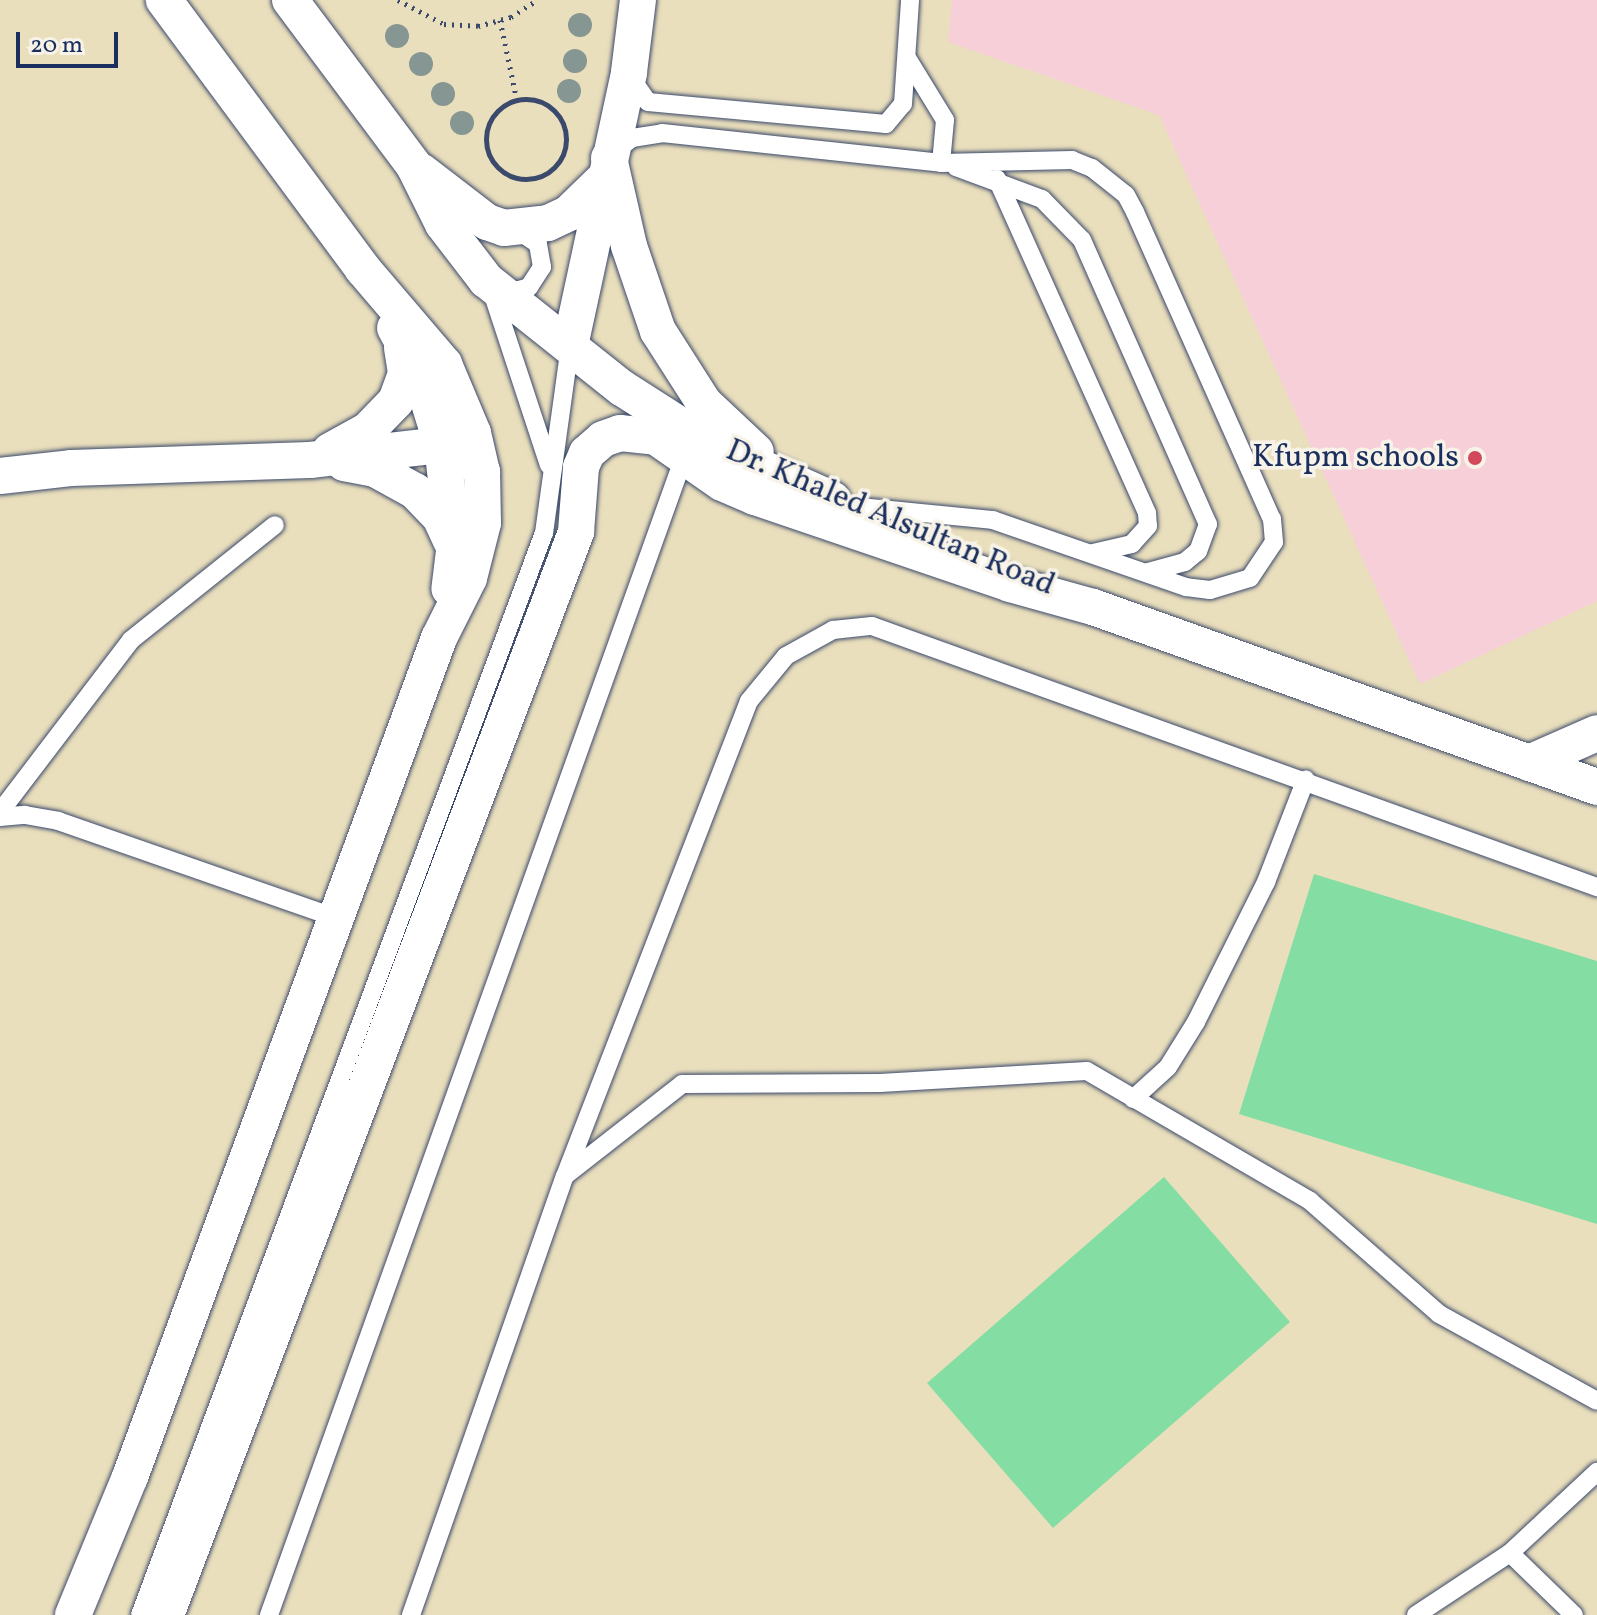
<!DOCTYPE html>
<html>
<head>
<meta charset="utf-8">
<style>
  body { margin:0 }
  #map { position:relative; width:1597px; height:1615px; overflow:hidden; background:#eadfbc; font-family:Vollkorn,serif }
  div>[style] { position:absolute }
  .built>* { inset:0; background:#f6cfd9 }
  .green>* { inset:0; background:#84dda3; transform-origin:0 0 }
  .path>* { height:5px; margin-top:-2.5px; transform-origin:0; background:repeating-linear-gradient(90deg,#3a496c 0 2px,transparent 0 8px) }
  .path>.ring { margin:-2.5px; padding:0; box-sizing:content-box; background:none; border:5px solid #3a496c; border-radius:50% }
  .roads { filter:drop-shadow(0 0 2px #3a496c) drop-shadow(0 0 2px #3a496c) }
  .lane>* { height:18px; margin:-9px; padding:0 9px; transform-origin:9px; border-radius:9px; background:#fff }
  .street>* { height:36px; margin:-18px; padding:0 18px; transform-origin:18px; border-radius:18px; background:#fff }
  .trees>* { width:24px; height:24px; margin:-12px; border-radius:50%; background:#869692 }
  .dots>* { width:22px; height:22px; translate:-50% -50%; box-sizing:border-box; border:4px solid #f7f3e8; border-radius:50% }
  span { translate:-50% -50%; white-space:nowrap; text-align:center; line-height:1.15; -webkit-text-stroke:7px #f7f3e8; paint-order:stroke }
  .poi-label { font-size:32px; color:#1b2f5e }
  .right { translate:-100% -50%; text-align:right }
  .street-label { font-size:32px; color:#1b2f5e }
  .scale { position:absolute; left:16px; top:32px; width:102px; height:36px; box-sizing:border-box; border:4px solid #1b2f5e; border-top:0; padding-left:10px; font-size:24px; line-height:28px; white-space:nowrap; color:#1b2f5e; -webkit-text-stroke:6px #f7f3e8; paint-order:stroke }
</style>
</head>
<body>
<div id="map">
  <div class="built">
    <div style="clip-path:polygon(952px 0,1597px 0,1597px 601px,1420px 684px,1159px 115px,948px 42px)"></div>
  </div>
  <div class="green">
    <div style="clip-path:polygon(1314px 874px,1597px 961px,1597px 1224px,1239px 1114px)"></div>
    <div style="left:1164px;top:1177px;width:192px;height:314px;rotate:49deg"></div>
  </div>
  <div class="path">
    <div style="left:398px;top:0;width:52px;rotate:27.6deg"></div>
    <div style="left:444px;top:24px;width:34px;rotate:3deg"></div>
    <div style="left:478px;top:26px;width:34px;rotate:-15deg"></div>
    <div style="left:511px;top:17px;width:31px;rotate:-33deg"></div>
    <div style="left:500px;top:20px;width:83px;rotate:78.1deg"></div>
    <div class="ring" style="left:486px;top:99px;width:75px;height:75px"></div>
  </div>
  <div class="roads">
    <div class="lane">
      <div style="left:907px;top:58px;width:73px;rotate:58.5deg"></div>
      <div style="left:945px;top:120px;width:43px;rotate:95.3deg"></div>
      <div style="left:631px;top:78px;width:29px;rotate:55deg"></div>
      <div style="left:648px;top:102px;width:239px;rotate:5.3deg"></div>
      <div style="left:886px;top:124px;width:26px;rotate:-50deg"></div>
      <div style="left:903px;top:104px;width:104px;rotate:-86.1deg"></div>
      <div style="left:614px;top:152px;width:23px;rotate:-38deg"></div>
      <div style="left:632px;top:138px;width:30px;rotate:-9deg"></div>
      <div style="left:662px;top:133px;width:281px;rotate:6.1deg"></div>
      <div style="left:941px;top:163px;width:131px;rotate:-1.3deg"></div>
      <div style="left:1072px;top:160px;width:22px;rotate:22deg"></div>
      <div style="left:1092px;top:168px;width:43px;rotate:38.5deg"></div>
      <div style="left:1126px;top:195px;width:19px;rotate:62deg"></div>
      <div style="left:1135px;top:212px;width:336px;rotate:66deg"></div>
      <div style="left:1272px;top:519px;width:23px;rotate:85deg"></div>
      <div style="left:1274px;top:542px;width:43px;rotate:123.7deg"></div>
      <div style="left:1250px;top:578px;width:42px;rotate:163.3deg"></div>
      <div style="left:1210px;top:590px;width:24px;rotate:-173deg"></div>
      <div style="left:1186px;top:587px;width:204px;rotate:-160.9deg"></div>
      <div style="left:993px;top:520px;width:143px;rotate:-174.4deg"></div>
      <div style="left:956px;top:167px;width:92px;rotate:20.4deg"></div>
      <div style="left:1042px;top:199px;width:57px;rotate:45.7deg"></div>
      <div style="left:1082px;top:240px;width:311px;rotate:66.1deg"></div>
      <div style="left:1208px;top:524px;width:29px;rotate:110deg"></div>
      <div style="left:1198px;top:551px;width:17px;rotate:140deg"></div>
      <div style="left:1185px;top:562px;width:38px;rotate:165deg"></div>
      <div style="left:997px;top:179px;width:366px;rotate:65.8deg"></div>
      <div style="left:1147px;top:513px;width:13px;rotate:86deg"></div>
      <div style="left:1148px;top:526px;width:24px;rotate:132deg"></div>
      <div style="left:1132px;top:544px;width:40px;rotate:167deg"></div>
      <div style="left:492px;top:292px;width:182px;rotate:71.8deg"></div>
      <div style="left:505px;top:294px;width:25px;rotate:-16deg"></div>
      <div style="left:529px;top:287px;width:24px;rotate:-57deg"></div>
      <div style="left:542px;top:267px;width:23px;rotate:-100deg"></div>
      <div style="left:538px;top:244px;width:25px;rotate:-146deg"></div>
      <div style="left:0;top:812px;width:216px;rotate:-52.7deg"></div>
      <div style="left:131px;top:640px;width:184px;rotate:-38.6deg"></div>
      <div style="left:0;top:817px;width:25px;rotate:-5deg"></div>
      <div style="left:25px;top:815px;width:34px;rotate:10deg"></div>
      <div style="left:58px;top:821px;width:291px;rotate:19.2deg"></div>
      <div style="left:1133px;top:1099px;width:47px;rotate:-42.4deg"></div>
      <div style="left:1168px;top:1067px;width:53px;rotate:-58.1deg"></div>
      <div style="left:1196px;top:1022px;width:157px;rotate:-63.4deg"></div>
      <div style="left:1266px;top:882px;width:110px;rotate:-68.8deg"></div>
      <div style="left:567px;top:1174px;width:146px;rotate:-38deg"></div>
      <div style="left:682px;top:1084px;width:198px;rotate:-0.3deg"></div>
      <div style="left:880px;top:1083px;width:207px;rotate:-3.3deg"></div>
      <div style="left:1087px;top:1071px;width:258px;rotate:30.2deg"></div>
      <div style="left:1310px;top:1201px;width:171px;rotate:41.2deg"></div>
      <div style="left:1439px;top:1314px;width:180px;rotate:28.8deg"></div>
      <div style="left:1510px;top:1553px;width:89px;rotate:44.1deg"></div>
      <div style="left:140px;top:1615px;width:1155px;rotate:-69.53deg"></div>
      <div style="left:544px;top:533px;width:189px;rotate:-82.1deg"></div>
      <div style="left:269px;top:1615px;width:1230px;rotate:-70.28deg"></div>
      <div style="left:411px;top:1615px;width:465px;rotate:-70.7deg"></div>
      <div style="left:565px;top:1176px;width:509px;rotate:-68.83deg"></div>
      <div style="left:749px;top:701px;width:58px;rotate:-50.6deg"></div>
      <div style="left:786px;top:656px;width:54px;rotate:-29deg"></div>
      <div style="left:833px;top:630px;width:39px;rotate:-6deg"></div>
      <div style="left:872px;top:626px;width:771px;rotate:19.8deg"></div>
      <div style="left:1416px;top:1615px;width:113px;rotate:-33.4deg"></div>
      <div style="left:1510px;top:1553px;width:119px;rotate:-43deg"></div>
    </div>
    <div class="street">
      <div style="left:290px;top:0;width:207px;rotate:53.2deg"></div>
      <div style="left:414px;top:166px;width:65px;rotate:63.4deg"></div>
      <div style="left:443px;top:224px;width:71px;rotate:52.5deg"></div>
      <div style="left:486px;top:280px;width:174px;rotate:38.5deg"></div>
      <div style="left:622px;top:388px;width:106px;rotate:32.6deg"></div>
      <div style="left:711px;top:445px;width:133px;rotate:24.1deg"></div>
      <div style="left:609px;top:158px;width:90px;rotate:77.2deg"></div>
      <div style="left:629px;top:246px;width:90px;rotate:71.2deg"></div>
      <div style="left:658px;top:331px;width:85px;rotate:57.4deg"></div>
      <div style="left:704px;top:403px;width:71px;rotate:43.3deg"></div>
      <div style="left:422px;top:172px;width:82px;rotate:37.6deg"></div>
      <div style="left:487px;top:222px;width:18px;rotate:19deg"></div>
      <div style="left:504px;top:228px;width:44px;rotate:-6.5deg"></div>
      <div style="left:548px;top:223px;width:23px;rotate:-25deg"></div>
      <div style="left:569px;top:213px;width:50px;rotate:-44.2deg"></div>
      <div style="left:395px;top:328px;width:52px;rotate:61.5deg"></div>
      <div style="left:420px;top:374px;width:74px;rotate:72.8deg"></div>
      <div style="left:442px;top:445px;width:107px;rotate:83.5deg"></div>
      <div style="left:454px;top:551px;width:38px;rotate:97deg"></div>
      <div style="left:570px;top:346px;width:280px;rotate:-77.8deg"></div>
      <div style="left:629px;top:72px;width:73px;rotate:-82.9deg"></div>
      <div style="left:330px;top:451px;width:43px;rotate:-28.9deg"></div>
      <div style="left:368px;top:430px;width:40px;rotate:-46deg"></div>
      <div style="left:396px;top:401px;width:30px;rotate:-70deg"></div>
      <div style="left:406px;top:373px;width:26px;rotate:-99deg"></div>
      <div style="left:344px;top:463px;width:32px;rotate:11deg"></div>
      <div style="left:375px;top:469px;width:46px;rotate:28.8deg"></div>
      <div style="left:415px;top:491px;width:36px;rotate:46deg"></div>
      <div style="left:440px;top:517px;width:26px;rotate:65deg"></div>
      <div style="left:0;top:476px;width:71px;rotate:-6.4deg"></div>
      <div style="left:71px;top:468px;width:239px;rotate:-1.9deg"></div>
      <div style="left:310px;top:460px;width:133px;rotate:-6.5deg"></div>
      <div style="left:442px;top:445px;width:19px;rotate:6deg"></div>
      <div style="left:461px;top:447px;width:33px;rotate:50deg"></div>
      <div style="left:1529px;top:763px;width:74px;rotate:-23.8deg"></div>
      <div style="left:73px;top:1615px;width:149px;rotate:-67.6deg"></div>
      <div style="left:130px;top:1477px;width:894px;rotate:-69.78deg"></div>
      <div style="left:439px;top:638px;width:67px;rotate:-63.4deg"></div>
      <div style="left:469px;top:578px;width:57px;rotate:-75.7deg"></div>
      <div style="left:483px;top:523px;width:51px;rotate:-91.1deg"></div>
      <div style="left:482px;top:472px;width:40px;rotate:-103deg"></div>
      <div style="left:473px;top:433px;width:75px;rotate:-112.8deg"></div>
      <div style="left:444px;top:364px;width:125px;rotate:-130.5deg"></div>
      <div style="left:363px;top:269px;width:335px;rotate:-126.5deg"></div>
      <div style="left:166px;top:1615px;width:1158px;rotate:-69.26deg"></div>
      <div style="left:576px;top:532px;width:65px;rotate:-85.6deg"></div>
      <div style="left:581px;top:467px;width:15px;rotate:-67deg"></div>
      <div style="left:587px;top:453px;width:21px;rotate:-41deg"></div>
      <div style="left:603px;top:439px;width:18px;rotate:-19deg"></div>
      <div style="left:620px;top:433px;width:36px;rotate:6deg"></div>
      <div style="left:656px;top:437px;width:80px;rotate:34.9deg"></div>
      <div style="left:722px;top:483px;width:36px;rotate:23deg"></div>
      <div style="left:755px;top:497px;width:269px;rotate:18.8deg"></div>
      <div style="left:1010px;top:584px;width:86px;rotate:15.5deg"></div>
      <div style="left:1093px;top:607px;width:535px;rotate:19.65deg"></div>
    </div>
  </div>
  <div class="trees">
    <div style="left:580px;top:25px"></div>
    <div style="left:397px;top:36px"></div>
    <div style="left:575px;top:61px"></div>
    <div style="left:421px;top:64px"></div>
    <div style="left:569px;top:91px"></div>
    <div style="left:443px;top:94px"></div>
    <div style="left:462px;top:123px"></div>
  </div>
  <div class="dots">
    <div style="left:1475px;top:458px;background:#d1495b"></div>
  </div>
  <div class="poi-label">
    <span class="right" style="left:1459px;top:458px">Kfupm schools</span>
  </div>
  <div class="street-label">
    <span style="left:890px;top:519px;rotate:23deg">Dr. Khaled Alsultan Road</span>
  </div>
  <div class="scale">20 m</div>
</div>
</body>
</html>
